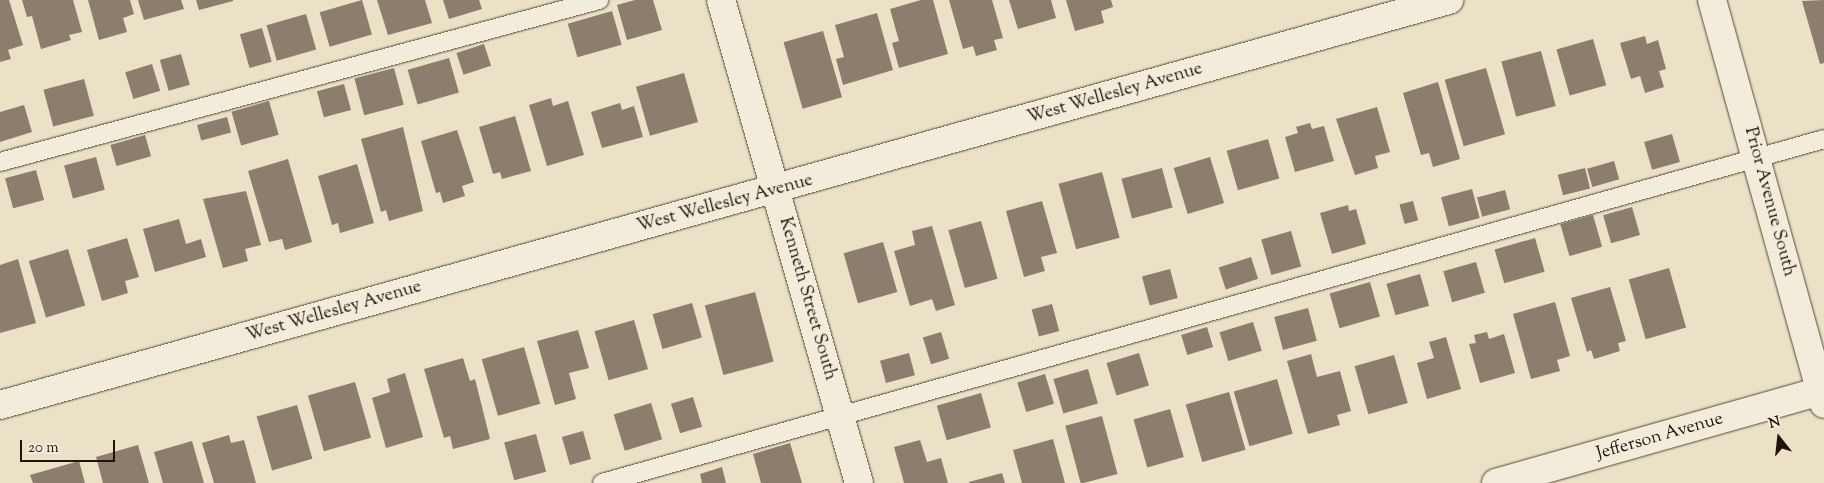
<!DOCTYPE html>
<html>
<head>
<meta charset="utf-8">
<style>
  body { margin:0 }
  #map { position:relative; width:1824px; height:483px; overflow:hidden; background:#ebe1c6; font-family:"Sorts Mill Goudy",serif }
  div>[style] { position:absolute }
  .building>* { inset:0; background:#8b7e6c; transform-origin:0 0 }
  .roads { filter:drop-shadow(0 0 1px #564639) drop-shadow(0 0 1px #564639) }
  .lane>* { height:18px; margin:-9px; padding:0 9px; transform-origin:9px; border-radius:9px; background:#f2ecda }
  .street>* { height:28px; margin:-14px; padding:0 14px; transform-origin:14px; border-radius:14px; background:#f2ecda }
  span { translate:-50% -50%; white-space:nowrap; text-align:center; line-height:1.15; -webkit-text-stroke:4px #f2ecda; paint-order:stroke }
  .street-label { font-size:18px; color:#24120a }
  .north { position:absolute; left:1754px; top:413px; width:50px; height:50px; -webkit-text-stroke:4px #f2ecda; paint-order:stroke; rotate:344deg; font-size:14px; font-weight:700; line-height:20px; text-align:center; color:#24120a }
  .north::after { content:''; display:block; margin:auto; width:18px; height:22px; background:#24120a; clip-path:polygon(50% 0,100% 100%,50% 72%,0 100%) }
  .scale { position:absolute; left:20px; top:440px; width:95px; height:22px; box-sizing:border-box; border:2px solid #24120a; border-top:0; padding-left:6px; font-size:15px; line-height:18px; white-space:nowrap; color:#24120a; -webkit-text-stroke:4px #f2ecda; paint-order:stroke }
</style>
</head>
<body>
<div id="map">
  <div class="building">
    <div style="clip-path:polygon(0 0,9px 0,23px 45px,8px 50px,11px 59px,0 62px)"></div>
    <div style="clip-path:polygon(22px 0,73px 0,82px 32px,69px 35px,71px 40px,41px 49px,32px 16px,27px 17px)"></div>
    <div style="clip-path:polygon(88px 0,130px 0,134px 14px,123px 18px,127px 32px,99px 40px)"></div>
    <div style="clip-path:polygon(138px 0,181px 0,184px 9px,144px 20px)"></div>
    <div style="clip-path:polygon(196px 0,233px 0,233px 1px,199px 10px)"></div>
    <div style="left:362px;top:0;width:36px;height:44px;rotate:74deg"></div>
    <div style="clip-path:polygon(377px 0,425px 0,432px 23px,388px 35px)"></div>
    <div style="clip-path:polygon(443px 0,479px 0,482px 9px,449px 19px)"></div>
    <div style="clip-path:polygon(635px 0,653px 0,662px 30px,627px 40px,617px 5px)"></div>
    <div style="clip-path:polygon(921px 0,933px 0,948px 54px,899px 68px,892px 43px,899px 41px,890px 9px)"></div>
    <div style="clip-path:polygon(949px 0,992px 0,1003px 38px,994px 40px,997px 50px,976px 56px,973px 46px,963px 49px)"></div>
    <div style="clip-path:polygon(1009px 0,1051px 0,1056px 18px,1018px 29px)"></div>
    <div style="clip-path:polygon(1066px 0,1111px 0,1113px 7px,1101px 11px,1104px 23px,1075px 31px)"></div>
    <div style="clip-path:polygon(1824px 0,1824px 63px,1820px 64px,1802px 1px)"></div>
    <div style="left:612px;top:11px;width:35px;height:46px;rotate:74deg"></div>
    <div style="clip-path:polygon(877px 13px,893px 70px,843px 85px,836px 59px,844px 57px,835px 25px)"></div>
    <div style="left:306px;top:14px;width:37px;height:41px;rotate:74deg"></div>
    <div style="left:262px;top:28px;width:35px;height:23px;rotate:74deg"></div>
    <div style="left:823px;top:31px;width:69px;height:41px;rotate:74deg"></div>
    <div style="clip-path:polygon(1645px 36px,1647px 44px,1658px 40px,1666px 69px,1659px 71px,1664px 87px,1645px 93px,1640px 76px,1631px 79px,1620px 43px)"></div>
    <div style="left:1593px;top:39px;width:48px;height:38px;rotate:74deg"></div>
    <div style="left:484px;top:44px;width:23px;height:29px;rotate:72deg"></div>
    <div style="left:1541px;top:51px;width:57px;height:41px;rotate:75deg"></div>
    <div style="left:181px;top:54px;width:32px;height:22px;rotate:74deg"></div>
    <div style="left:449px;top:58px;width:36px;height:43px;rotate:74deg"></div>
    <div style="left:152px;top:64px;width:28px;height:28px;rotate:73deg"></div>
    <div style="left:394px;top:68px;width:38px;height:41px;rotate:75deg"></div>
    <div style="left:1486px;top:68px;width:69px;height:43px;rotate:74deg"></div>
    <div style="left:684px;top:73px;width:51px;height:50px;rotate:74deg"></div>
    <div style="left:84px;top:79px;width:38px;height:42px;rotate:75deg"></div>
    <div style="clip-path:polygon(1438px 82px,1460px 159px,1433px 167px,1429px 153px,1421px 155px,1403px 93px)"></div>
    <div style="left:344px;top:84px;width:27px;height:28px;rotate:75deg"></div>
    <div style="clip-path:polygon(551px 98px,553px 106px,568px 101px,584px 155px,547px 166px,529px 105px)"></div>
    <div style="left:269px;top:101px;width:35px;height:39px;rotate:74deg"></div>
    <div style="clip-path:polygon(620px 103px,622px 110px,634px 106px,643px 137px,602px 148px,591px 112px)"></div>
    <div style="clip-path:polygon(24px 105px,32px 132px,0 142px,0 112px)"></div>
    <div style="clip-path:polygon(1377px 107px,1390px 152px,1375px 156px,1378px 168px,1355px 175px,1336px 119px)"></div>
    <div style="clip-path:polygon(515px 116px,531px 171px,502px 179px,500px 172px,493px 174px,479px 127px)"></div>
    <div style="left:227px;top:117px;width:16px;height:31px;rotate:75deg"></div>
    <div style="clip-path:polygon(1310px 123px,1312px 129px,1324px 126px,1334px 161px,1295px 172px,1285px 137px,1298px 133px,1296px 127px)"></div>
    <div style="clip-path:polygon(403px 127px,423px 211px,389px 221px,386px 210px,381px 212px,361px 139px)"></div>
    <div style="clip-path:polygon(457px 130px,474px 182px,462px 186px,465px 196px,443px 203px,440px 192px,436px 193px,421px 141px)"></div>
    <div style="left:1672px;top:134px;width:29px;height:29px;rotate:74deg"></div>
    <div style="left:145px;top:135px;width:22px;height:36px;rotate:74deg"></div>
    <div style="left:1268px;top:139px;width:41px;height:43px;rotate:74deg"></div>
    <div style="left:96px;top:157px;width:34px;height:33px;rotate:75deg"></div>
    <div style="left:1210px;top:157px;width:48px;height:38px;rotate:73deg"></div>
    <div style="clip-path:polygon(288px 159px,312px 242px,285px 250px,282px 239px,269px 242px,248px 171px)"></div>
    <div style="left:1614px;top:161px;width:19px;height:28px;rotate:74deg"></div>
    <div style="clip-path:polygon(357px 164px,374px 223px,340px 233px,338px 223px,332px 225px,318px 176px)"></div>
    <div style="left:1162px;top:168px;width:41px;height:42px;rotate:75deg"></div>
    <div style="left:1585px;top:168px;width:21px;height:28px;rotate:76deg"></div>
    <div style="left:36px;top:170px;width:31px;height:32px;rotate:75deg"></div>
    <div style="left:1102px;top:172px;width:68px;height:45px;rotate:75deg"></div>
    <div style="left:1472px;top:189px;width:30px;height:32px;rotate:75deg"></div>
    <div style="left:1505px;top:190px;width:20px;height:29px;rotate:75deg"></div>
    <div style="clip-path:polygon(246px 191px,261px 245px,245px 249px,248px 261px,223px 268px,203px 199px)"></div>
    <div style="clip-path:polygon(1042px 201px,1057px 253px,1041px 257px,1045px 271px,1024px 277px,1006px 211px)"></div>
    <div style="left:1413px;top:201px;width:20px;height:14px;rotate:75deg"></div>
    <div style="clip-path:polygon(1348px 205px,1349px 211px,1356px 209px,1366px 244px,1332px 254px,1320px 213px)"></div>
    <div style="left:1632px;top:207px;width:29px;height:30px;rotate:74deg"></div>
    <div style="left:1593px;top:215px;width:33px;height:34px;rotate:74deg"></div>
    <div style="clip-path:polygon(179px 219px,186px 244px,201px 239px,206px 257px,155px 272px,143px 229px)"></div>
    <div style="left:981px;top:221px;width:60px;height:34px;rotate:74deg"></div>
    <div style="clip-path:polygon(932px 226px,955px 305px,936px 311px,932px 299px,910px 306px,894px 251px,915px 245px,912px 231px)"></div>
    <div style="left:1291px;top:231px;width:37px;height:31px;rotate:74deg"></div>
    <div style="clip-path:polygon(127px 238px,139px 277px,125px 281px,128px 293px,102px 301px,87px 250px)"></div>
    <div style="left:1535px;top:238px;width:35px;height:42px;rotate:74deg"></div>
    <div style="left:883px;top:242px;width:52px;height:41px;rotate:74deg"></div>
    <div style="left:68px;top:249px;width:59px;height:41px;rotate:73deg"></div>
    <div style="left:1251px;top:257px;width:23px;height:34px;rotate:72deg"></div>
    <div style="clip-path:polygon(18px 259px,36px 323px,0 333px,0 265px)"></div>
    <div style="left:1476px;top:262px;width:32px;height:34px;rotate:74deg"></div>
    <div style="left:1669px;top:268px;width:62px;height:42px;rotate:74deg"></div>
    <div style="left:1170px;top:269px;width:30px;height:29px;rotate:75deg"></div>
    <div style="left:1420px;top:274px;width:33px;height:35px;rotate:74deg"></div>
    <div style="left:1370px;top:282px;width:36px;height:42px;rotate:74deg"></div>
    <div style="clip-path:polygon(1610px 287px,1626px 341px,1618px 343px,1620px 351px,1594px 359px,1591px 350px,1587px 352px,1571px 298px)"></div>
    <div style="left:755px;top:292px;width:72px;height:52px;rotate:75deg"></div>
    <div style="clip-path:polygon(1555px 302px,1570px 356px,1557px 360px,1560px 371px,1531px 379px,1513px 314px)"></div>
    <div style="left:692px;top:303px;width:36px;height:41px;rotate:74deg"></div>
    <div style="left:1052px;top:304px;width:28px;height:21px;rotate:75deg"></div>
    <div style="left:1308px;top:308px;width:34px;height:35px;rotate:75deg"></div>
    <div style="left:634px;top:320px;width:51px;height:41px;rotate:74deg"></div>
    <div style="left:1253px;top:322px;width:30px;height:35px;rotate:73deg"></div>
    <div style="left:1207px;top:327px;width:21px;height:27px;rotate:73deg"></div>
    <div style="clip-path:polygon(578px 330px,589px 368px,569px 373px,576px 399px,555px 405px,537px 341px)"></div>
    <div style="left:941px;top:332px;width:28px;height:19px;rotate:73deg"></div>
    <div style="clip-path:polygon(1487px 332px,1489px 339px,1504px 334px,1515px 373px,1480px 383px,1469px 344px,1476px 343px,1474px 335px)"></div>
    <div style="clip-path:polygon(1446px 337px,1461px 389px,1427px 399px,1417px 363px,1434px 358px,1429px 342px)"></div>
    <div style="left:524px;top:347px;width:59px;height:44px;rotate:74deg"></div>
    <div style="left:909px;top:353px;width:23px;height:30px;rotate:75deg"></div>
    <div style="left:1139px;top:353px;width:34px;height:34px;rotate:73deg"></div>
    <div style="clip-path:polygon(1311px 354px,1317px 377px,1340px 371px,1351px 411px,1337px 415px,1340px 425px,1308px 434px,1287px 361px)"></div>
    <div style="left:1394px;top:355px;width:50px;height:41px;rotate:74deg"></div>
    <div style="clip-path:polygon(463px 358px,470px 381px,475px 379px,490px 439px,453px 449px,450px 436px,444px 438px,424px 369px)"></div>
    <div style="left:1088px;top:369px;width:36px;height:36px;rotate:74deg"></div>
    <div style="clip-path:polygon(405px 373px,423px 437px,386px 448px,372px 398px,390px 392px,387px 379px)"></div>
    <div style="left:1045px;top:374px;width:31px;height:29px;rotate:73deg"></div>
    <div style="left:1277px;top:379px;width:57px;height:45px;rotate:74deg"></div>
    <div style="left:355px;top:382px;width:58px;height:49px;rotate:74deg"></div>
    <div style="left:1229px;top:392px;width:60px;height:45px;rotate:74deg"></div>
    <div style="left:981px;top:393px;width:36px;height:46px;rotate:74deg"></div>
    <div style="left:693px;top:397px;width:31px;height:23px;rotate:73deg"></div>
    <div style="left:651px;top:403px;width:38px;height:39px;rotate:73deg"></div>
    <div style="left:297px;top:405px;width:56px;height:42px;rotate:74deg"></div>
    <div style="left:1170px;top:409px;width:50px;height:38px;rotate:74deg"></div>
    <div style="left:1102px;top:416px;width:60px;height:38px;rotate:75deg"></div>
    <div style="left:583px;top:431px;width:29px;height:22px;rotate:74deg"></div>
    <div style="left:536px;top:434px;width:39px;height:33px;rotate:75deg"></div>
    <div style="clip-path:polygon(229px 435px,231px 443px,244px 440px,256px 483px,214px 483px,202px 443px)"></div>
    <div style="clip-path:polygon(1053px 439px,1065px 483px,1022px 483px,1013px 450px)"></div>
    <div style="clip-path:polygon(920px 440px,927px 462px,941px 458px,948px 483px,904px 483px,894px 447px)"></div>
    <div style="clip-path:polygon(192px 441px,204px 483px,163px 483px,154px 452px)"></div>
    <div style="clip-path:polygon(790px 443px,802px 483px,761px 483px,753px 454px)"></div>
    <div style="clip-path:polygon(138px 445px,149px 483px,103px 483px,96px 457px)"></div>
    <div style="clip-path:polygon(79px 461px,85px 483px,33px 483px,30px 475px)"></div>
    <div style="clip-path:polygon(722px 467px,726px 483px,702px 483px,700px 474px)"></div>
    <div style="clip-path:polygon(1002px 473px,1005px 483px,969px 483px,969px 482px)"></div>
  </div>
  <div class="roads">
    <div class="lane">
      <div style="left:0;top:162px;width:621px;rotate:-15.13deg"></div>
      <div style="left:602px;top:483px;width:1269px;rotate:-15.72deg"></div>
    </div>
    <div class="street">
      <div style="left:721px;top:0;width:502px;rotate:74.05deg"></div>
      <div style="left:1712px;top:0;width:419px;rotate:74.5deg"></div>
      <div style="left:0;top:405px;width:1505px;rotate:-15.62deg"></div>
      <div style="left:1496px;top:483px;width:341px;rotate:-15.8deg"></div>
    </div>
  </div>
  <div class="street-label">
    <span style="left:1115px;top:94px;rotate:-16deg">West Wellesley Avenue</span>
    <span style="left:1769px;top:202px;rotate:75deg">Prior Avenue South</span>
    <span style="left:725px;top:204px;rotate:-15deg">West Wellesley Avenue</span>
    <span style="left:807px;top:299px;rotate:74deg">Kenneth Street South</span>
    <span style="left:334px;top:312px;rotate:-16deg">West Wellesley Avenue</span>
    <span style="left:1660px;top:437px;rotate:-16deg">Jefferson Avenue</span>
  </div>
  <div class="north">N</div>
  <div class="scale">20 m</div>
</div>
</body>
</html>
